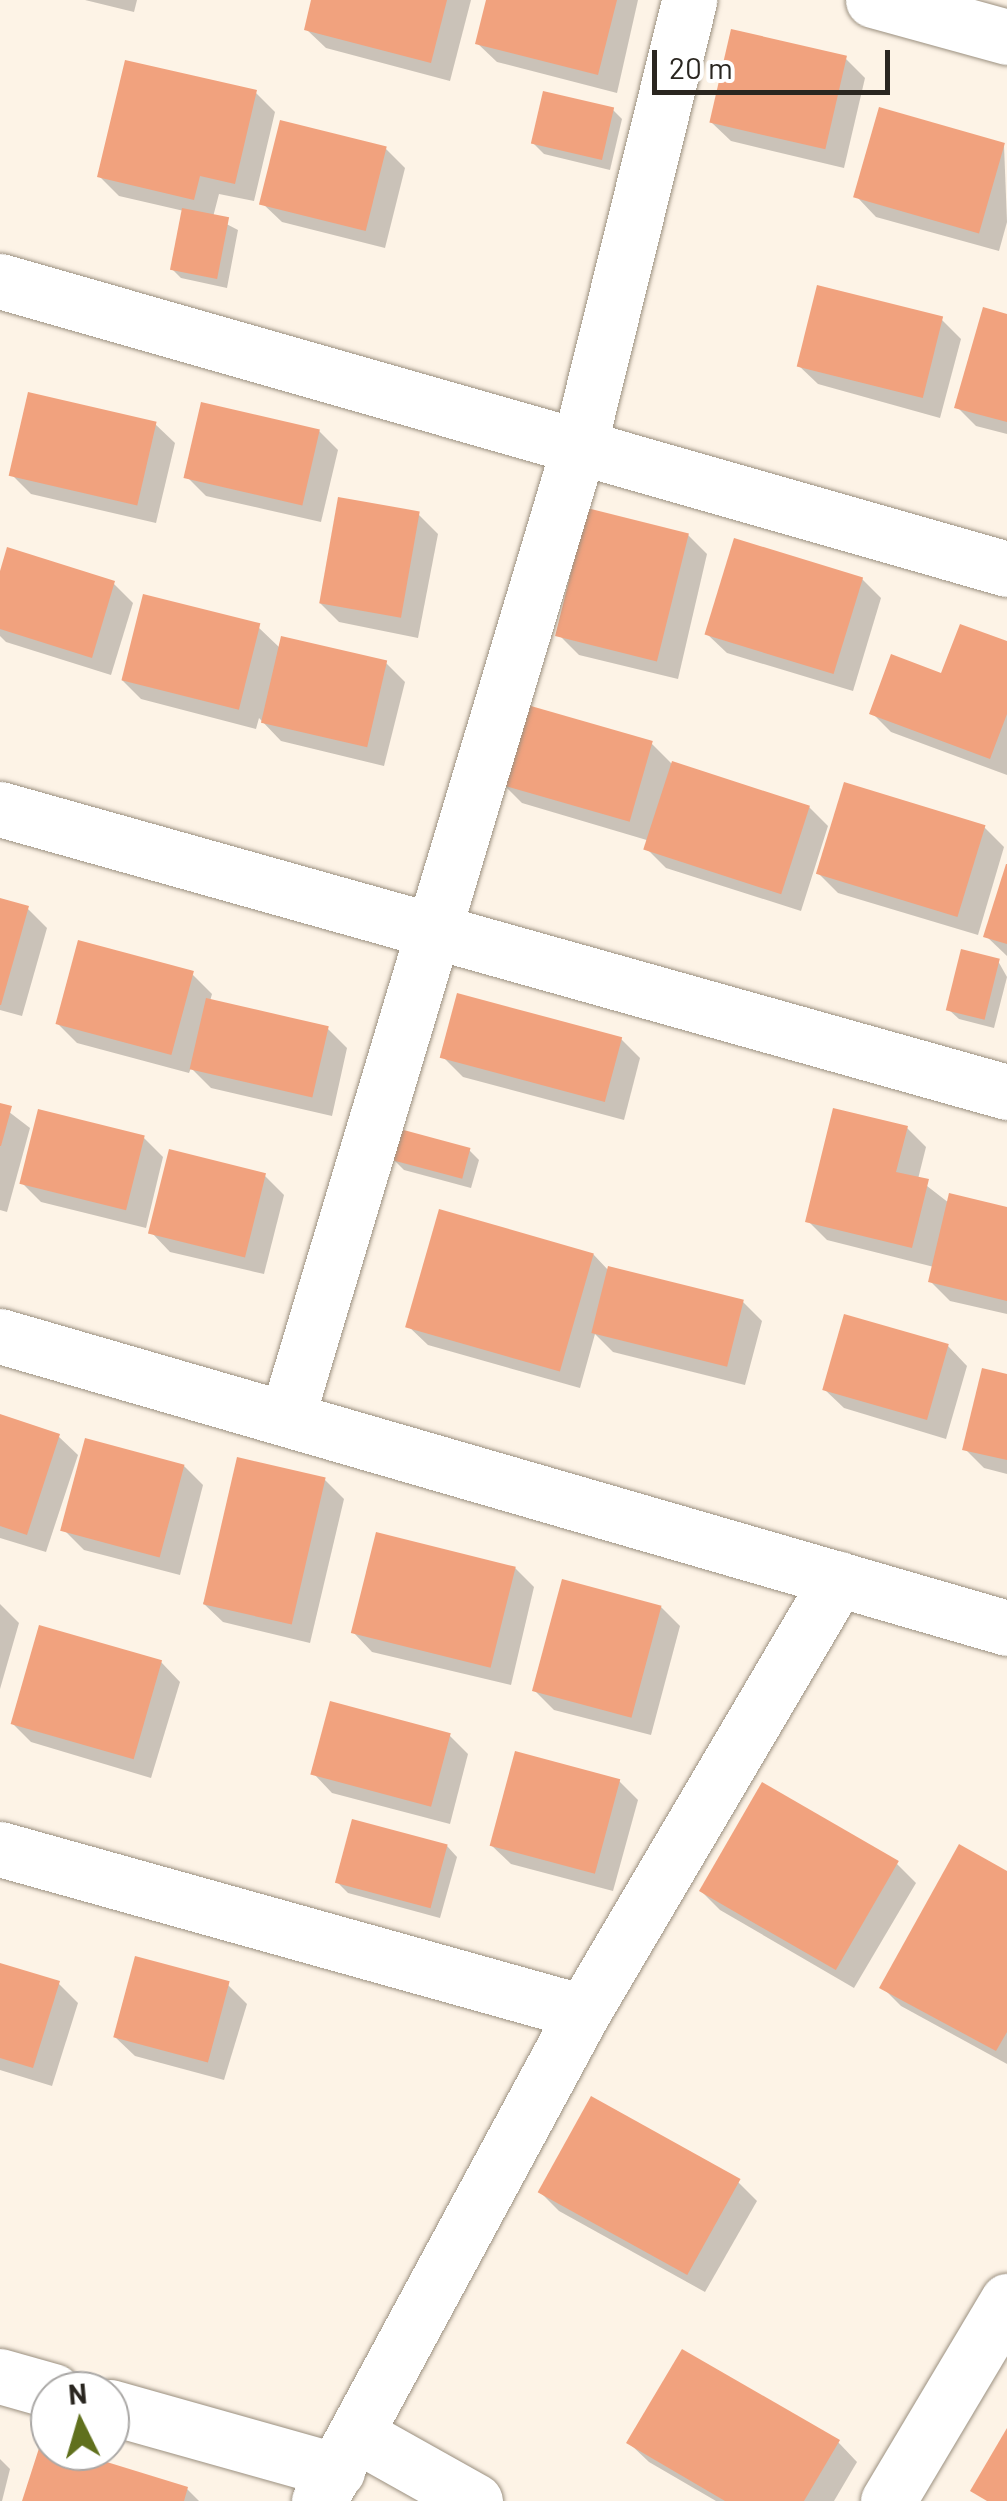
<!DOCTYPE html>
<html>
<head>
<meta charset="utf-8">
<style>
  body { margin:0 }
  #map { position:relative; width:1007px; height:2501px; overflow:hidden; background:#fdf3e6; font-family:Barlow,sans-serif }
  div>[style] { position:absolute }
  .shadow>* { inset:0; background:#0003 }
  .building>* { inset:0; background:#f1a27e; transform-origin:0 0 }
  .roads { filter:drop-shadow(0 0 2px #9b9080) drop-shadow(0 0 2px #9b9080) }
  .street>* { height:55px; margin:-27.5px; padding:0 27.5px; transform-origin:27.5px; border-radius:27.5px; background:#fff }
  span { translate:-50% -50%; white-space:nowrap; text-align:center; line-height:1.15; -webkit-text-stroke:8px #fff; paint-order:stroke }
  .north { position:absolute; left:30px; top:2371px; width:100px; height:100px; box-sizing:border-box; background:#fff; border:2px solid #aaa8a6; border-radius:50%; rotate:355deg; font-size:28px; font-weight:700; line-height:40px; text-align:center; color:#2a2620 }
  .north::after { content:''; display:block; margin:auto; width:35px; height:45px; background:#60701d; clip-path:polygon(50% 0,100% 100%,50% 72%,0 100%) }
  .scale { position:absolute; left:652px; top:50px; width:238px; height:45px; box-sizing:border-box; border:5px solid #2a2620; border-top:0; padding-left:12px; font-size:30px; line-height:35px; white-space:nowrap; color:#2a2620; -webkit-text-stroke:8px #fff; paint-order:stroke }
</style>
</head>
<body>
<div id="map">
  <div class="shadow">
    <div style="clip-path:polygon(85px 0,137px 0,134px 12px)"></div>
    <div style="clip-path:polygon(314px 0,471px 0,450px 81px,326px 48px,306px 29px)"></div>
    <div style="clip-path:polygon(489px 0,638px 0,617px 93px,497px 62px,477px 43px)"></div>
    <div style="clip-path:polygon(845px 58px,865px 78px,844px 168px,731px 141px,711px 122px)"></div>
    <div style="clip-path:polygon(256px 93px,275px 112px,254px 201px,219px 194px,213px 217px,238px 230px,227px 288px,181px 278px,171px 268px,184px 211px,119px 196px,99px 176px)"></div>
    <div style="clip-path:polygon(612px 109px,622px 119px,610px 170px,544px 154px,534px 144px)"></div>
    <div style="clip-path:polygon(1004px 145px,1007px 222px,999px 251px,876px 217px,857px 197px)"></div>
    <div style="clip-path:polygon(386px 149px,405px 168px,385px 248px,282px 222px,262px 203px)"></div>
    <div style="clip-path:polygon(1007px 317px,1007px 434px,976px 426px,957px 407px)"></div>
    <div style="clip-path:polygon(942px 320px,961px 339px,940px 418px,818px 384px,798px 365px)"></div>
    <div style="clip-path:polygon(155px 424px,175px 443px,156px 523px,31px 494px,12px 475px)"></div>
    <div style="clip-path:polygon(319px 431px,338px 450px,321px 522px,206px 496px,187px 477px)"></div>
    <div style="clip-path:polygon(419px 515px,438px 534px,418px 638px,339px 622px,320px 603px)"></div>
    <div style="clip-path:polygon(688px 535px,707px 554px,678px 679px,579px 655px,560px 636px)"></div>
    <div style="clip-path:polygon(0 579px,114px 584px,133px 603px,111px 675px,6px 642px,0 636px)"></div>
    <div style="clip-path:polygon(862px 579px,881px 598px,853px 691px,727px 653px,707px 634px)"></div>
    <div style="clip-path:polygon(258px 627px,280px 648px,386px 663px,405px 682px,384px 766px,281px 741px,259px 718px,256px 729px,141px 699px,122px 680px)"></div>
    <div style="clip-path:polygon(1007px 644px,1007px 775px,891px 732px,872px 713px)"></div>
    <div style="clip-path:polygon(652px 744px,672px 764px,809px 807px,828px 826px,801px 911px,666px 868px,647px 849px,650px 841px,522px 803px,503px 784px)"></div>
    <div style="clip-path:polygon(984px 827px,1004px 847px,978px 935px,838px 893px,819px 874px)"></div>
    <div style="clip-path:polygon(1007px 870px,1007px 956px,986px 936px)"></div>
    <div style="clip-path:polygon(0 901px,28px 909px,47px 928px,22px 1016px,0 1010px)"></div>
    <div style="clip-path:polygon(998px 961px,1007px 977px,994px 1028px,959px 1019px,948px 1009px)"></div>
    <div style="clip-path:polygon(193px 975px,212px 994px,210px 1001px,328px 1029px,347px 1048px,332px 1116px,211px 1088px,191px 1068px,189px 1073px,77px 1043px,58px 1024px)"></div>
    <div style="clip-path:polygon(621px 1039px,640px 1058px,624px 1120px,463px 1077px,443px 1057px)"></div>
    <div style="clip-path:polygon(0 1105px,30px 1128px,7px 1212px,0 1210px)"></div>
    <div style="clip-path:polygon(907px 1128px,926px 1147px,918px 1179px,949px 1203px,1007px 1210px,1007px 1314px,950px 1301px,931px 1282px,934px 1267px,827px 1240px,808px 1221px)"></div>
    <div style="clip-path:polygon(144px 1138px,163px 1157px,146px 1228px,41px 1202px,22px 1183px)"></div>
    <div style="clip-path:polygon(469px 1150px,479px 1160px,471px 1188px,404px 1170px,394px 1160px)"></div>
    <div style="clip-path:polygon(265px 1176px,284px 1195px,264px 1274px,170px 1252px,151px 1232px)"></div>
    <div style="clip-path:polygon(593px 1254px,609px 1271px,743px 1302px,762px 1321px,745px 1385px,613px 1352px,595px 1334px,580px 1388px,428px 1345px,408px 1326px)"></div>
    <div style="clip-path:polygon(948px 1346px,967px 1366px,946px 1439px,844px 1408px,824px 1389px)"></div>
    <div style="clip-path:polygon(1007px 1376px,1007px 1474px,984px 1468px,965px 1449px)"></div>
    <div style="clip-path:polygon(0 1417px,58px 1436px,78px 1455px,46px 1552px,0 1538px)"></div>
    <div style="clip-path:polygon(184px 1466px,203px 1485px,180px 1575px,84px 1550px,65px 1531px)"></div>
    <div style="clip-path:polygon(325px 1480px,344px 1499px,310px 1643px,223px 1622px,203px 1603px)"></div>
    <div style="clip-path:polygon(515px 1568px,534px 1587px,511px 1685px,372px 1652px,353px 1632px)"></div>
    <div style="clip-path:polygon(0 1604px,19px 1623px,0 1689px)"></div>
    <div style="clip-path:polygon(661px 1607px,680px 1626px,651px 1735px,554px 1710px,535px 1691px)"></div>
    <div style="clip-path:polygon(161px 1662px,180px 1682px,151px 1778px,31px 1742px,12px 1723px)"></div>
    <div style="clip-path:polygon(449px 1735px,468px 1754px,450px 1824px,332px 1793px,313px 1773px)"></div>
    <div style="clip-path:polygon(619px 1781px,638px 1800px,613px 1891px,511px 1864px,491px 1845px)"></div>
    <div style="clip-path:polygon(447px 1846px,457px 1857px,440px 1918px,348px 1893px,337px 1882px)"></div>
    <div style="clip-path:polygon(897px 1864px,916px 1883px,854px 1988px,720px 1910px,701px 1891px)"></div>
    <div style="clip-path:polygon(1007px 1873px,1007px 2064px,901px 2006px,882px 1987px)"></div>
    <div style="clip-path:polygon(0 1965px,58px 1983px,78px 2003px,52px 2086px,0 2070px)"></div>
    <div style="clip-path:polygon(227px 1984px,247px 2004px,224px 2080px,135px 2056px,115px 2037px)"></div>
    <div style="clip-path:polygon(738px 2182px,757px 2201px,705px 2292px,559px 2211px,540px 2192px)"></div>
    <div style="clip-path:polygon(838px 2442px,857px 2462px,834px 2501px,716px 2501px,649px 2462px,629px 2443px)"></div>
    <div style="clip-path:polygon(42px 2445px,187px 2489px,199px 2501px,25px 2501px)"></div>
    <div style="clip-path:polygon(0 2459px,10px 2469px,2px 2501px,0 2501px)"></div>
  </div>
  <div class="building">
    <div style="clip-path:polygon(311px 0,447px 0,431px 63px,304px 30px)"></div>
    <div style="clip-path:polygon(486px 0,617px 0,598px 75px,475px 44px)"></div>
    <div style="left:731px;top:29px;width:119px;height:96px;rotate:13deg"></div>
    <div style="clip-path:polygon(125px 60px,257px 90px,235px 184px,200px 176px,194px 200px,97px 177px)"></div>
    <div style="left:543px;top:91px;width:73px;height:54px;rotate:13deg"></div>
    <div style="left:879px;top:107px;width:131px;height:94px;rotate:16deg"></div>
    <div style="left:280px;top:120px;width:110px;height:87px;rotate:14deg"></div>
    <div style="left:182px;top:208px;width:48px;height:63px;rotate:11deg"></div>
    <div style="left:817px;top:285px;width:130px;height:84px;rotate:14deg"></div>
    <div style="clip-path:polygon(983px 307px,1007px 314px,1007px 422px,954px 408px)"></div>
    <div style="left:28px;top:392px;width:132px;height:86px;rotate:13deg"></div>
    <div style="left:201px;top:402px;width:122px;height:78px;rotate:13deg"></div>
    <div style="left:338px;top:497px;width:83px;height:108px;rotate:10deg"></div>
    <div style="left:587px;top:508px;width:105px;height:132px;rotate:14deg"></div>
    <div style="left:734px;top:538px;width:135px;height:101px;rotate:17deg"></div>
    <div style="clip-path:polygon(7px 547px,115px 581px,92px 658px,0 629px,0 571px)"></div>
    <div style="left:143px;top:594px;width:121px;height:89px;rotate:14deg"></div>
    <div style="clip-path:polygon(960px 624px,1007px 641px,1007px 714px,990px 759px,869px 714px,891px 654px,941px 673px)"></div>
    <div style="left:281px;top:636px;width:109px;height:89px;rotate:13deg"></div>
    <div style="left:524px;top:704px;width:134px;height:84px;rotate:16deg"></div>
    <div style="left:672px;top:761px;width:145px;height:93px;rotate:18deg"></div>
    <div style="left:844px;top:782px;width:148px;height:96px;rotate:17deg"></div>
    <div style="clip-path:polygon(1006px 864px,1007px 864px,1007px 944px,983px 937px)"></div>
    <div style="clip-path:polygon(0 898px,29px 906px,1px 1005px,0 1005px)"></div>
    <div style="left:78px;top:940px;width:120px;height:87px;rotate:15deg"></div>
    <div style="left:961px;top:949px;width:40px;height:63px;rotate:14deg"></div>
    <div style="left:457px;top:993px;width:171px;height:67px;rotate:15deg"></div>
    <div style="left:206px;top:998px;width:126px;height:73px;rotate:13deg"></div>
    <div style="clip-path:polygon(0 1103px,12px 1106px,1px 1146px,0 1146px)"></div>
    <div style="clip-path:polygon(833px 1108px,908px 1126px,896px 1172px,929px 1179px,912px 1248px,805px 1222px)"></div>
    <div style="left:38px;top:1109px;width:110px;height:77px;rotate:14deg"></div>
    <div style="left:400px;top:1129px;width:73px;height:32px;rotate:15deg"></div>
    <div style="left:169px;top:1149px;width:100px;height:87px;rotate:14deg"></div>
    <div style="clip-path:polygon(949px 1193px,1007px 1207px,1007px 1301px,928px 1282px)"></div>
    <div style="left:439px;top:1209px;width:161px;height:123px;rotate:16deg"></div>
    <div style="left:608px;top:1266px;width:140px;height:69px;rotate:14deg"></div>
    <div style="left:844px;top:1314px;width:109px;height:79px;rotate:16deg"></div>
    <div style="clip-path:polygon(982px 1368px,1007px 1374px,1007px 1460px,962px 1450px)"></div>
    <div style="clip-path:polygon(0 1414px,60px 1434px,27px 1535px,0 1526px)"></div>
    <div style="left:85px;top:1438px;width:103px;height:96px;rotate:15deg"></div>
    <div style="left:237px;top:1457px;width:91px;height:151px;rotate:13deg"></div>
    <div style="left:376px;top:1532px;width:144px;height:104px;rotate:14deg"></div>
    <div style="left:562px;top:1579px;width:103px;height:116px;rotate:15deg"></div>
    <div style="left:39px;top:1625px;width:128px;height:103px;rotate:16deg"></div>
    <div style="left:330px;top:1701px;width:125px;height:76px;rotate:15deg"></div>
    <div style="left:515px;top:1751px;width:109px;height:98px;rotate:15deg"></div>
    <div style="left:762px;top:1782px;width:158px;height:126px;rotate:30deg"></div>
    <div style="left:352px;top:1819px;width:99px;height:66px;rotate:15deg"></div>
    <div style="clip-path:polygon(959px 1844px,1007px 1871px,1007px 2032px,996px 2051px,879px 1988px)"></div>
    <div style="left:135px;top:1956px;width:98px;height:84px;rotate:15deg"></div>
    <div style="clip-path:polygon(0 1963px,60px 1981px,33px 2068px,0 2058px)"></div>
    <div style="left:591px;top:2096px;width:171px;height:110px;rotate:29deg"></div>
    <div style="clip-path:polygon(682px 2349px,840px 2440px,804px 2501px,725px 2501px,626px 2443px)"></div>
    <div style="clip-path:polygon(1007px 2428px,1007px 2501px,987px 2501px,970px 2491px)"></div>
    <div style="clip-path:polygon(41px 2442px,50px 2451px,71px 2451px,188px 2487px,184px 2501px,22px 2501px)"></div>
  </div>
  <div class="roads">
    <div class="street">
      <div style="left:873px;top:0;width:139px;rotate:15.4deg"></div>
      <div style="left:0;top:281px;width:1047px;rotate:15.96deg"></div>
      <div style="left:0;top:809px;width:1046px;rotate:15.7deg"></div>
      <div style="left:0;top:1336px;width:1048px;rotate:16.17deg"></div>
      <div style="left:287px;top:1417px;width:1014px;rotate:-73.26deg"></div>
      <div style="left:579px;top:446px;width:459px;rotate:-76.1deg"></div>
      <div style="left:0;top:1849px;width:605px;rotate:15.62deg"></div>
      <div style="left:0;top:2376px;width:55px;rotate:15.8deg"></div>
      <div style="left:110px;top:2407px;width:236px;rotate:15.7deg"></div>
      <div style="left:359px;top:2436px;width:133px;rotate:29.3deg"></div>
      <div style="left:319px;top:2501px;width:556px;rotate:-61.64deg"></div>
      <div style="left:583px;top:2012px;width:503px;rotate:-59.51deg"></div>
      <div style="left:888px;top:2501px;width:233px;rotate:-59.2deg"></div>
    </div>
  </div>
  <div class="north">N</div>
  <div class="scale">20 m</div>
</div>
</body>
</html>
